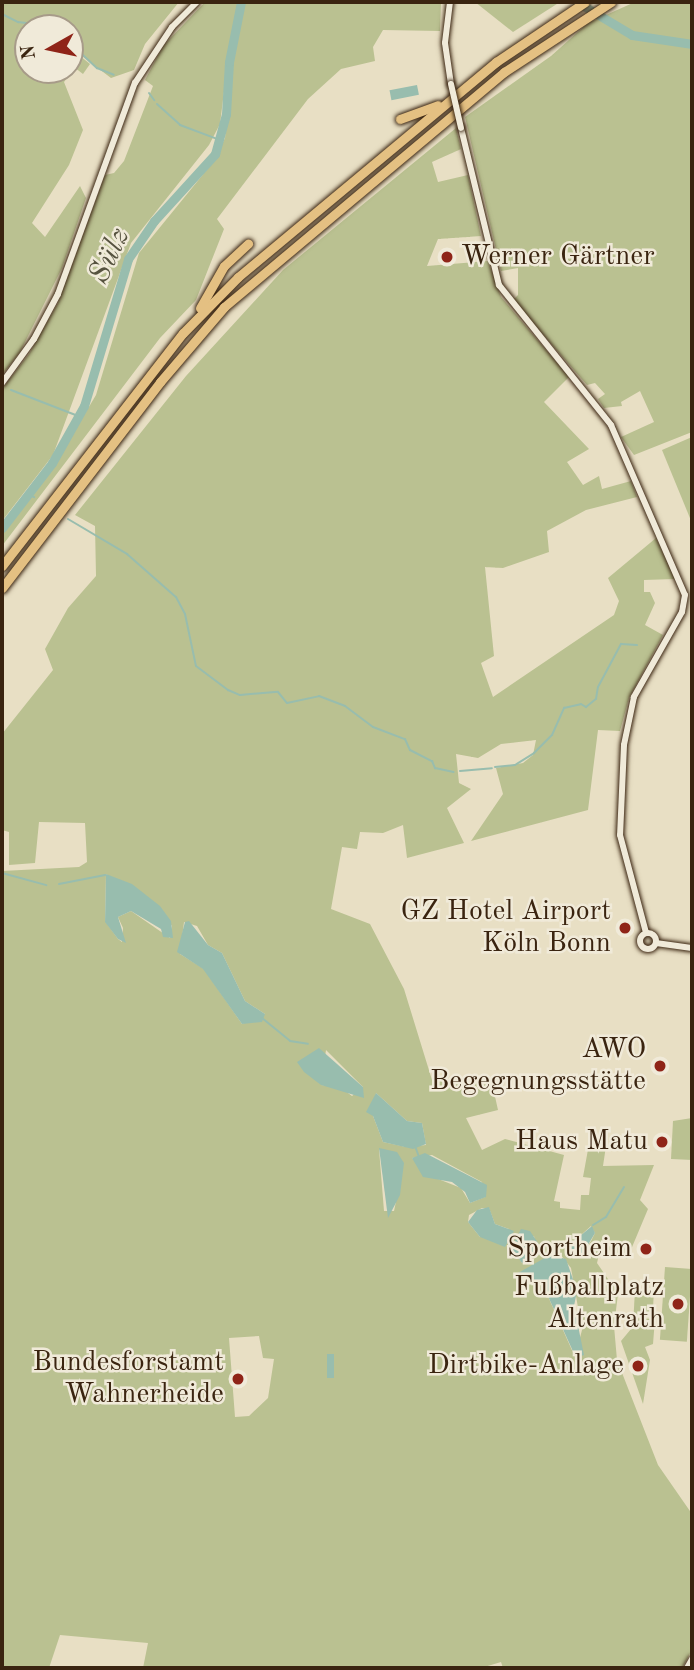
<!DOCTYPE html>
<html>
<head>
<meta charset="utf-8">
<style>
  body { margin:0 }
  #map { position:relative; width:694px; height:1670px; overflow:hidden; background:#e8dfc4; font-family:"Old Standard TT",serif }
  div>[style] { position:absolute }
  .green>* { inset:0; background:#bac191; transform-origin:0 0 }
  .water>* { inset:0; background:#98bdae; transform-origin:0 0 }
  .stream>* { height:2px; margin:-1px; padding:0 1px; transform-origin:1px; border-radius:1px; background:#98bdae }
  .river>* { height:9px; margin:-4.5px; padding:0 4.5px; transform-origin:4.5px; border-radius:4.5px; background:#98bdae }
  .roads { filter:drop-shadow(0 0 2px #3a2410) drop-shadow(0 0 2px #3a2410) }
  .secondary>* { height:6px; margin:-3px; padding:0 3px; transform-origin:3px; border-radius:3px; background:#f0ead9 }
  .secondary>.ring { margin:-3px; padding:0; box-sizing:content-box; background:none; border:6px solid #f0ead9; border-radius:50% }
  .motorway>* { height:9px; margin:-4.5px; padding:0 4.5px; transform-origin:4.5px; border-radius:4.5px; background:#e4c082 }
  .bridges { filter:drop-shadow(0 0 2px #3a2410) drop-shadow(0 0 2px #3a2410) }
  .secondary-bridge>* { height:6px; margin:-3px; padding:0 3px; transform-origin:3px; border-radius:3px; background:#f0ead9 }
  .dots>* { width:19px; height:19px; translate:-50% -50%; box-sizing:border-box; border:4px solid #f0ead9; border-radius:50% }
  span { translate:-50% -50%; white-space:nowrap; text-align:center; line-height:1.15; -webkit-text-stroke:5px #f0ead9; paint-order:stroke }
  .poi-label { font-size:28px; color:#3a2410 }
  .left { translate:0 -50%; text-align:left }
  .right { translate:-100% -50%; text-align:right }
  .water-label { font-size:30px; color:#56523f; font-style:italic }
  .frame { position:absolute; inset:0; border:4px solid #3a2410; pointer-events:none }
  .north { position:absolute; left:14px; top:14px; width:70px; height:70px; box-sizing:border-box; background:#f0ead9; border:2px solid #a79b89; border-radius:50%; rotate:261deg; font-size:19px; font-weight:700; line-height:28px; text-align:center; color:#3a2410 }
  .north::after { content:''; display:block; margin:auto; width:24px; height:32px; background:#8f2418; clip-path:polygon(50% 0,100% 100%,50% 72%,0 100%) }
</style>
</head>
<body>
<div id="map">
  <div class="green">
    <div style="clip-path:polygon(2px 2px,179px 2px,145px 44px,134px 70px,111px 78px,70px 47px,70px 28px,28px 28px,28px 70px,71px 73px,64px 82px,83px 130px,69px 165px,32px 223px,45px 237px,80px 186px,86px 198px,62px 268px,20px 352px,2px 375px)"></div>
    <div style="clip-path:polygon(205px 2px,441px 2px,440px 31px,383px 30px,373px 47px,375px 61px,341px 69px,308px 99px,217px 219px,224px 229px,196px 300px,160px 338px,2px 546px,2px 533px,55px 464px,96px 395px,139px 253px,214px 161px,225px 138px,234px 47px,229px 51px,220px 124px,209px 145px,131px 243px,53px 455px,2px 521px,2px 389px,29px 354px,58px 303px,105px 175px,114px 173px,124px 161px,153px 86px,145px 80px,163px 46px)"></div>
    <div style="clip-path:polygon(475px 2px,560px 2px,513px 32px)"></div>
    <div style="clip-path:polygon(635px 2px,692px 2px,692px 432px,634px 455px,621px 437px,654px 422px,640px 391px,621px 402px,622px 406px,604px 408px,598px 399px,605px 394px,595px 383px,587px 385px,513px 300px,518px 295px,518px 268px,501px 271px,465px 117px,551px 56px,588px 23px)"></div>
    <div style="clip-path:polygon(70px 48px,90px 64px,83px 74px,70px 64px)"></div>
    <div style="clip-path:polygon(evenodd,456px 128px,461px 149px,432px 162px,438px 182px,468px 175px,481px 236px,438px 239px,427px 266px,488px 261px,501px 297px,569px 377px,544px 402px,589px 449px,567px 462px,583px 485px,599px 476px,602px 489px,631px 481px,637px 497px,586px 510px,547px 531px,549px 552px,503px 568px,485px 567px,494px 656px,481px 663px,493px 697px,614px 615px,619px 601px,608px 578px,656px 538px,675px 579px,644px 580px,644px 592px,650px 592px,655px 603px,645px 625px,663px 635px,629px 698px,620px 731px,598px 730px,588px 810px,471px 841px,503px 794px,496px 768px,523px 763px,533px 755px,536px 740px,501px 744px,478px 758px,456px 754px,459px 783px,471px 789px,447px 808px,464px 843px,407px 858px,403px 825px,383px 833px,360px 832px,357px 849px,342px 847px,331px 909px,370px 924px,404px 989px,432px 1080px,492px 1083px,498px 1110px,466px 1118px,482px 1150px,505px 1139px,564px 1155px,554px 1201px,560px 1202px,560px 1208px,580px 1210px,581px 1195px,589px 1195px,591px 1178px,583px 1177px,589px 1144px,606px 1146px,603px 1166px,654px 1165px,640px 1200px,648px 1209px,627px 1259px,601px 1246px,597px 1263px,610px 1282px,619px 1286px,614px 1326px,617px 1360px,658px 1465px,692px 1514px,692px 1650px,682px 1668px,503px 1668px,501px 1662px,481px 1668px,143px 1668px,148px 1643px,60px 1635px,49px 1668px,2px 1668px,2px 871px,79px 867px,87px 862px,85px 823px,39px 822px,35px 863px,9px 865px,9px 832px,2px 830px,2px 734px,53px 670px,45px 649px,68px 608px,96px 576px,95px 526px,75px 515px,186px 376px,283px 270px,456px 128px,106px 874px,160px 909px,172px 926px,170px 938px,131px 911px,118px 917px,123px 928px,122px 942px,118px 939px,105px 921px,106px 874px,456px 128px,184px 922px,197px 926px,208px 945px,222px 953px,245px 1001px,265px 1014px,242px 1024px,204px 969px,180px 954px,184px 922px,456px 128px,326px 1050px,363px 1087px,352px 1096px,340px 1087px,321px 1085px,326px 1050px,456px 128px,376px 1093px,407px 1121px,422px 1123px,426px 1145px,406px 1147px,383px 1142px,373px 1116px,376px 1093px,456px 128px,379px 1149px,401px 1178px,394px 1211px,384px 1211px,379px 1149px,456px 128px,432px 1155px,482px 1182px,485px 1197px,470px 1203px,461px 1188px,428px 1175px,412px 1158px,432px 1155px,456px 128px,482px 1208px,489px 1208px,495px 1224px,509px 1229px,480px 1237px,468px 1222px,469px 1215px,482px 1208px,456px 128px,591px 1226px,595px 1233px,591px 1241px,582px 1255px,572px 1258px,571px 1244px,591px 1226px,456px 128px,534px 1236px,535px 1241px,522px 1263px,514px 1250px,534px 1236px,456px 128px,560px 1254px,571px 1268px,582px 1330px,575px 1357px,542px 1283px,522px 1283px,518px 1273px,560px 1254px,456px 128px,259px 1336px,263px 1358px,274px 1359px,268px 1398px,249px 1416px,235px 1417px,229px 1338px,259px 1336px)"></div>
    <div style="clip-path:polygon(692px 437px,692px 523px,662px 450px)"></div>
    <div style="clip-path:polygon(692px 1118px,692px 1160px,671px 1159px,673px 1121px)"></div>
    <div style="left:665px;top:1267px;width:27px;height:73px;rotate:4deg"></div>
    <div style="left:635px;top:1289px;width:19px;height:27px;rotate:3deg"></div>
    <div style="clip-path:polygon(631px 1318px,655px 1319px,653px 1344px,645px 1347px,650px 1360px,643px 1404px,621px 1341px,631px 1329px)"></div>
  </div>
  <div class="water">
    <div style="left:417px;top:85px;width:10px;height:28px;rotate:79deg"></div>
    <div style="clip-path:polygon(106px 874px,132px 884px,160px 906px,171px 921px,173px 938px,163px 937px,161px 929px,131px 911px,118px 917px,126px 943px,118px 939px,105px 922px)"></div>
    <div style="clip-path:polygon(189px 921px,208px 945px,222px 953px,245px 1001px,265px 1014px,262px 1022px,242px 1024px,203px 969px,177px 952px,185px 922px)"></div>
    <div style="clip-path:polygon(319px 1048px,363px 1087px,364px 1098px,321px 1085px,304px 1072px,297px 1062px)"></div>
    <div style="clip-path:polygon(376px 1093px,407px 1121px,422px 1123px,426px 1144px,413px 1149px,383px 1142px,373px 1116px,366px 1112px)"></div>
    <div style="clip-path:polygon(379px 1148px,397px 1152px,404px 1163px,400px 1195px,388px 1218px)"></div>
    <div style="clip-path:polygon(425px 1153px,487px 1185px,486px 1197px,470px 1203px,465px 1192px,452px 1182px,423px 1177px,412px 1158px)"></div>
    <div style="clip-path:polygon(489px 1207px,495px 1224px,514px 1231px,505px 1247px,480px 1237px,468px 1222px,477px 1210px)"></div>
    <div style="clip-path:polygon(592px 1226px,595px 1233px,582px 1255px,572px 1258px,568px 1246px)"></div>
    <div style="clip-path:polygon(521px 1229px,530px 1231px,540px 1246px,540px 1254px,522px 1263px,511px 1248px)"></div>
    <div style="clip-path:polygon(550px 1255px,566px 1259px,577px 1291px,574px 1306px,584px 1355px,576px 1358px,542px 1283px,522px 1283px,518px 1273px)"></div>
    <div style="left:327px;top:1354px;width:7px;height:24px"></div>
  </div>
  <div class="stream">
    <div style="left:2px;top:14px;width:18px;rotate:27deg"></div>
    <div style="left:18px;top:22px;width:31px;rotate:7deg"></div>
    <div style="left:70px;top:43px;width:37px;rotate:43deg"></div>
    <div style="left:97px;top:68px;width:18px;rotate:22deg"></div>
    <div style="left:149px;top:93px;width:9px;rotate:54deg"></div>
    <div style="left:157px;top:104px;width:31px;rotate:42deg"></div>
    <div style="left:180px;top:125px;width:43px;rotate:20.6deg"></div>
    <div style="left:11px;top:390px;width:72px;rotate:21.2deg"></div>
    <div style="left:28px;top:494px;width:7px;rotate:27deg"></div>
    <div style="left:68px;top:519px;width:69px;rotate:30.7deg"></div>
    <div style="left:127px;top:554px;width:65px;rotate:41.3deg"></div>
    <div style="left:176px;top:597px;width:19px;rotate:62deg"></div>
    <div style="left:185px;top:614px;width:53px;rotate:78.1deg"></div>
    <div style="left:196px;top:666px;width:40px;rotate:37deg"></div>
    <div style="left:228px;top:690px;width:13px;rotate:23deg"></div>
    <div style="left:240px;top:695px;width:38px;rotate:-5deg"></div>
    <div style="left:278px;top:692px;width:14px;rotate:51deg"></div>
    <div style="left:287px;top:703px;width:33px;rotate:-12deg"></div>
    <div style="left:319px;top:696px;width:28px;rotate:21deg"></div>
    <div style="left:345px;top:706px;width:35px;rotate:37deg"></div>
    <div style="left:373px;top:727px;width:34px;rotate:21deg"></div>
    <div style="left:405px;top:739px;width:12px;rotate:66deg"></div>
    <div style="left:410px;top:750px;width:25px;rotate:27deg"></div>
    <div style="left:432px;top:761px;width:8px;rotate:67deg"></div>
    <div style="left:435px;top:768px;width:19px;rotate:12deg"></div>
    <div style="left:495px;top:767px;width:20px;rotate:-6deg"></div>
    <div style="left:515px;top:765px;width:22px;rotate:-32deg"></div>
    <div style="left:534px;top:753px;width:25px;rotate:-45deg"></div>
    <div style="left:552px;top:735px;width:30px;rotate:-66deg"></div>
    <div style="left:564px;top:708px;width:17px;rotate:-13deg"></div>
    <div style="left:581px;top:704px;width:6px;rotate:31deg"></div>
    <div style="left:586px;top:707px;width:13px;rotate:-39deg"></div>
    <div style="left:596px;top:699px;width:12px;rotate:-81deg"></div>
    <div style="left:598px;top:687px;width:49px;rotate:-61.9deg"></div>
    <div style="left:621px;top:644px;width:16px;rotate:4deg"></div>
    <div style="left:460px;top:771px;width:32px;rotate:-5deg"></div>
    <div style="left:2px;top:873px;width:46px;rotate:15.3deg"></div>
    <div style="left:59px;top:884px;width:47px;rotate:-11.1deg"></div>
    <div style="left:262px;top:1018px;width:36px;rotate:39deg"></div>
    <div style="left:290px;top:1041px;width:18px;rotate:9deg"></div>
    <div style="left:415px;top:1146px;width:12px;rotate:70deg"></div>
    <div style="left:593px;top:1225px;width:15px;rotate:-32deg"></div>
    <div style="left:606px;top:1217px;width:35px;rotate:-59deg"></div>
  </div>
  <div class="river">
    <div style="left:577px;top:2px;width:64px;rotate:31deg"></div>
    <div style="left:632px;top:35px;width:61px;rotate:8.5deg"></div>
    <div style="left:2px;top:528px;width:82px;rotate:-52.4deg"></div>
    <div style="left:52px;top:463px;width:65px;rotate:-60.7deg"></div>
    <div style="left:84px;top:406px;width:153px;rotate:-73.3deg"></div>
    <div style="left:128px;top:259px;width:46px;rotate:-55.6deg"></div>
    <div style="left:154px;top:221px;width:91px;rotate:-47.7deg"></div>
    <div style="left:215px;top:154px;width:41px;rotate:-74.6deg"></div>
    <div style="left:226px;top:114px;width:52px;rotate:-86.7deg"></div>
    <div style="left:229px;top:62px;width:61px;rotate:-78.7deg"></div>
  </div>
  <div class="roads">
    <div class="secondary">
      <div style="left:450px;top:2px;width:41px;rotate:97deg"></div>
      <div style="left:445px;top:43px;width:41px;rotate:81.7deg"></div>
      <div style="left:461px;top:128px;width:162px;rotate:76.4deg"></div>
      <div style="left:499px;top:285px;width:179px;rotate:51.3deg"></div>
      <div style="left:611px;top:425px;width:185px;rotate:66.5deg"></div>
      <div style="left:685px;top:595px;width:17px;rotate:100deg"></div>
      <div style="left:682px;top:612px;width:98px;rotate:119.5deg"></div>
      <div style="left:634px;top:697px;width:49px;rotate:101.8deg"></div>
      <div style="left:624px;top:745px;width:90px;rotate:92.5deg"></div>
      <div style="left:620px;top:835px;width:101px;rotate:75.1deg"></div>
      <div style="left:2px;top:383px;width:54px;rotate:-54deg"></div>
      <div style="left:34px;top:339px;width:51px;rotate:-61.9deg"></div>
      <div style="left:58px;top:294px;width:225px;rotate:-70deg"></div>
      <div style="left:135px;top:83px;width:67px;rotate:-56.5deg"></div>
      <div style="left:172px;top:27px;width:35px;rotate:-45deg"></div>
      <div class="ring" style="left:640px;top:933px;width:10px;height:10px"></div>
      <div style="left:656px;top:943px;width:36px;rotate:8deg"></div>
      <div style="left:687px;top:1668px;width:10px;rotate:-61deg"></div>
    </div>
    <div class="motorway">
      <div style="left:400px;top:119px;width:40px;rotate:-20.2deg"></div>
      <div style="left:200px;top:308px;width:48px;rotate:-60.3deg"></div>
      <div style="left:224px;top:266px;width:33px;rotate:-43deg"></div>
      <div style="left:2px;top:566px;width:295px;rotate:-52.2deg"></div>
      <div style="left:183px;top:333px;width:78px;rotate:-45.5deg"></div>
      <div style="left:238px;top:277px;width:336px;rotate:-39.8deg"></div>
      <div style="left:496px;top:62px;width:107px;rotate:-34deg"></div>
      <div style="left:2px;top:588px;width:260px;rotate:-52.5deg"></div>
      <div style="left:160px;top:382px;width:99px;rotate:-49.5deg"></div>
      <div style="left:224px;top:307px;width:366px;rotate:-40deg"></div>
      <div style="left:504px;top:72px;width:128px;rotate:-33.2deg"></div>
    </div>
  </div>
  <div class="bridges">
    <div class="secondary-bridge">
      <div style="left:451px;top:84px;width:45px;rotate:77.2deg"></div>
    </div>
  </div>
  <div class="dots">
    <div style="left:447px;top:257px;background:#8f2418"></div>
    <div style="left:625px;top:928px;background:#8f2418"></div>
    <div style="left:660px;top:1066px;background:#8f2418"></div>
    <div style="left:662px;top:1142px;background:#8f2418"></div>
    <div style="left:646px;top:1249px;background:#8f2418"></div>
    <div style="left:678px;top:1304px;background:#8f2418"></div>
    <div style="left:638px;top:1366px;background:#8f2418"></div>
    <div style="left:238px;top:1379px;background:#8f2418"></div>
  </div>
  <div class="poi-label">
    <span class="left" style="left:461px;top:257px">Werner Gärtner</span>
    <span class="right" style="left:611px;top:928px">GZ Hotel Airport<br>Köln Bonn</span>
    <span class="right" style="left:646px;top:1066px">AWO<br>Begegnungsstätte</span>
    <span class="right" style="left:648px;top:1142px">Haus Matu</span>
    <span class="right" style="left:632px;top:1249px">Sportheim</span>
    <span class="right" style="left:664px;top:1304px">Fußballplatz<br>Altenrath</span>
    <span class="right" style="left:224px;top:1379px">Bundesforstamt<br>Wahnerheide</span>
    <span class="right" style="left:624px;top:1366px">Dirtbike-Anlage</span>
  </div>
  <div class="water-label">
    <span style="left:110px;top:256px;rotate:-65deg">Sülz</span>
  </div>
  <div class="frame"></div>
  <div class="north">N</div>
</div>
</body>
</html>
